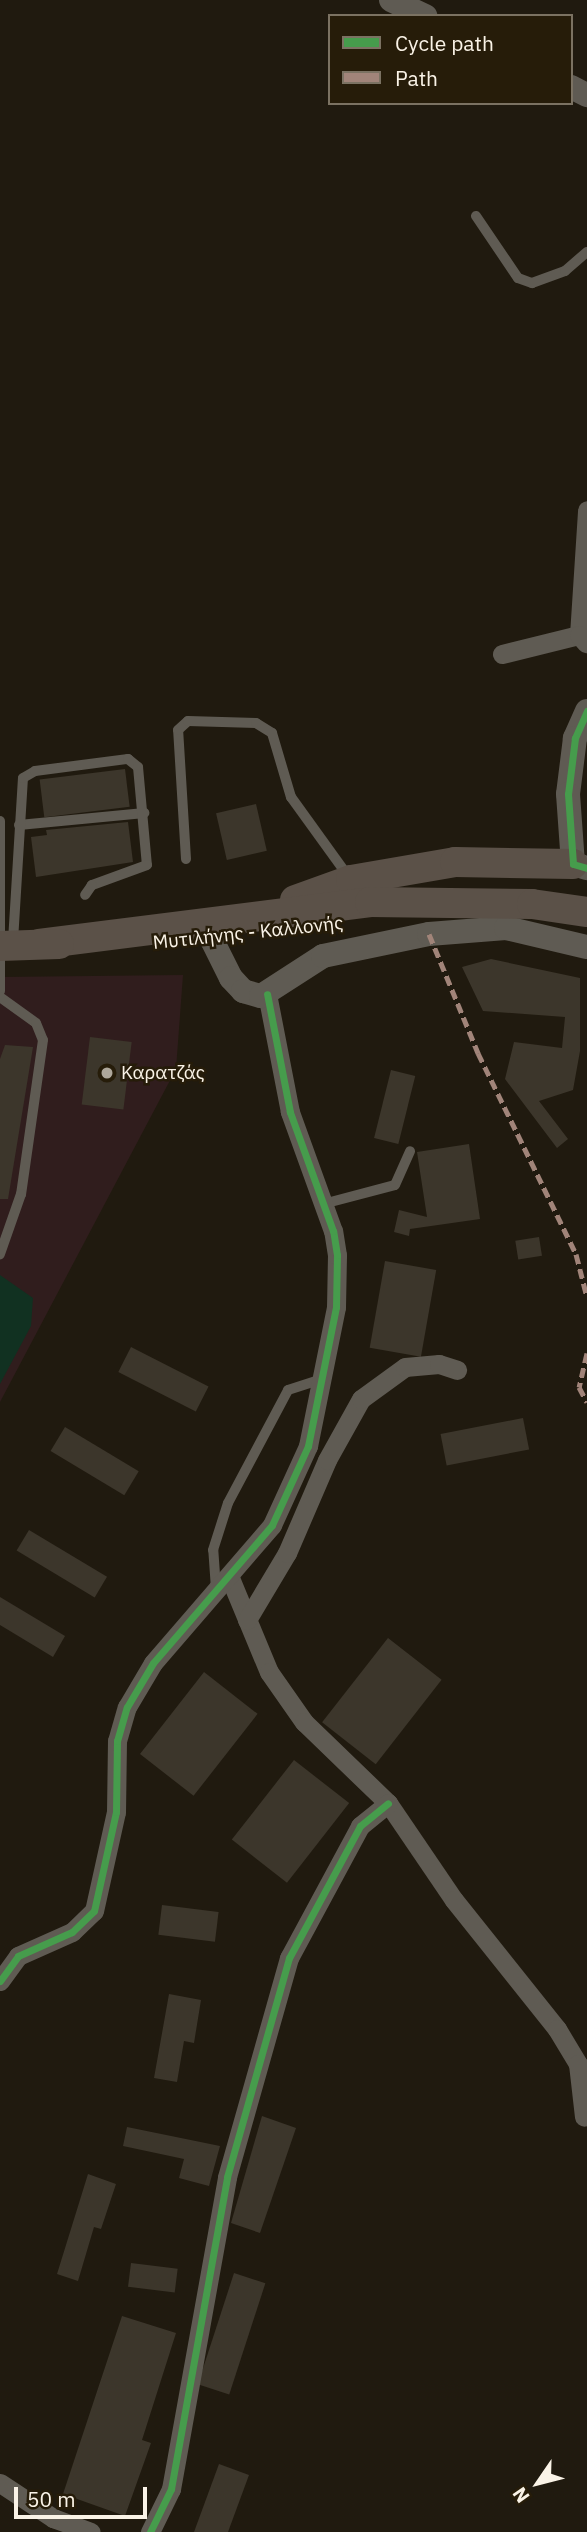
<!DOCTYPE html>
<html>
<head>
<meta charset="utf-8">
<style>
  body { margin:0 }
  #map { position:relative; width:587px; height:2532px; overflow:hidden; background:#201a0f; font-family:"IBM Plex Sans",sans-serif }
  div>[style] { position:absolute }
  .industrial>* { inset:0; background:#301d1d }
  .green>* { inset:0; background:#113121 }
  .building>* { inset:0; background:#3c362b; transform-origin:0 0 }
  .service>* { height:10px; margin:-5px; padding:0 5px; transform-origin:5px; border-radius:5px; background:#5f5b53 }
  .minor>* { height:19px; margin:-9.5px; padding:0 9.5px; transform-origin:9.5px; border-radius:9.5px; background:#5f5b53 }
  .tertiary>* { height:24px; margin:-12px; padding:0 12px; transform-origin:12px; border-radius:12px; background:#5f5b53 }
  .primary>* { height:30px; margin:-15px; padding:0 15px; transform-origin:15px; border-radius:15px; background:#5b5148 }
  .quiet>* { height:5px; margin-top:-2.5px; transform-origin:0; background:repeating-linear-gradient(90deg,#a18479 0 10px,transparent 0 15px) }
  .cycleway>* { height:7px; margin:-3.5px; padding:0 3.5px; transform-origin:3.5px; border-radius:3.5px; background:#469c4c }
  .dots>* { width:19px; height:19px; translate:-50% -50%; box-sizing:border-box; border:4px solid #261c09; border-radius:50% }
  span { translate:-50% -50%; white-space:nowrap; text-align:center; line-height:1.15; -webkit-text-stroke:5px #261c09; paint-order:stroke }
  .street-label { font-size:19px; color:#faf3e7 }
  .poi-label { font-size:19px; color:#faf3e7 }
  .left { translate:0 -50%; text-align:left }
  .legend { position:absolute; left:328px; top:14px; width:245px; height:91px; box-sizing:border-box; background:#261c09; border:2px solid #7b7262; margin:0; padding:9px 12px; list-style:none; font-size:21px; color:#faf3e7 }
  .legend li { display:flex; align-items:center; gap:14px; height:35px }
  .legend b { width:35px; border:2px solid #7b7262 }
  .north { position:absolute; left:503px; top:2448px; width:70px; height:70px; -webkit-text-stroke:5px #261c09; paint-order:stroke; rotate:235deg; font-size:19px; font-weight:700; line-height:28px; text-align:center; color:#faf3e7 }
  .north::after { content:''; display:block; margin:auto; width:24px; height:32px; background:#faf3e7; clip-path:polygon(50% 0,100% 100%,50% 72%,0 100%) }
  .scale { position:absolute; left:14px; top:2487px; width:133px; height:32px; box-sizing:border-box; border:4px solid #faf3e7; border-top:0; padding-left:9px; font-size:21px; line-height:24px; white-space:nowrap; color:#faf3e7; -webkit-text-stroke:5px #261c09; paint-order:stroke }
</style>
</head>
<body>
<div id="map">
  <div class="industrial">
    <div style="clip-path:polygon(183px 975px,176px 1069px,0 1402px,0 977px)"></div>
  </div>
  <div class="green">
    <div style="clip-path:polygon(0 1275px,33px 1298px,31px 1326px,0 1384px)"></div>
  </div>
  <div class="building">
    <div style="left:125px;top:769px;width:38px;height:86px;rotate:83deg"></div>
    <div style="left:256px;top:804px;width:48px;height:41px;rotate:77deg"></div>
    <div style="clip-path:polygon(128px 822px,133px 862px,36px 877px,31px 837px,47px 835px,46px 830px)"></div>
    <div style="clip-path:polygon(491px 959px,580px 978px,580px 1051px,573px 1090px,539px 1101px,568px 1139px,557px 1148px,505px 1079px,514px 1042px,562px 1048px,565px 1017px,483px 1011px,462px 967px)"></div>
    <div style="left:90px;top:1037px;width:42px;height:68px;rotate:7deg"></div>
    <div style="clip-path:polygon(5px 1045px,33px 1047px,8px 1199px,0 1199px,0 1059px)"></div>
    <div style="left:391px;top:1070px;width:25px;height:70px;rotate:14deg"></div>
    <div style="clip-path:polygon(469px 1144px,480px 1219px,410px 1229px,409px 1236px,394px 1232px,399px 1210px,427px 1217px,417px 1152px)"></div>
    <div style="left:539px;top:1237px;width:19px;height:24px;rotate:81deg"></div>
    <div style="left:385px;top:1261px;width:52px;height:88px;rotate:10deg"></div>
    <div style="left:131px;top:1347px;width:87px;height:28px;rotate:27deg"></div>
    <div style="left:523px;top:1418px;width:32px;height:84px;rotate:79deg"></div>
    <div style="left:65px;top:1427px;width:86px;height:28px;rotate:31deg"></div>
    <div style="left:29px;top:1530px;width:91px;height:24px;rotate:31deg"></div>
    <div style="clip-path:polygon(0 1597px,65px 1636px,53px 1657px,0 1625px)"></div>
    <div style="left:388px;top:1638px;width:68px;height:107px;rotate:38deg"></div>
    <div style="left:204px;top:1672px;width:68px;height:104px;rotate:38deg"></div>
    <div style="left:294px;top:1760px;width:70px;height:101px;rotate:38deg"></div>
    <div style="left:162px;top:1905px;width:57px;height:30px;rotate:7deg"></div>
    <div style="clip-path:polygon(169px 1994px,201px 2000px,194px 2043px,184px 2041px,177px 2082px,154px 2078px)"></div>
    <div style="clip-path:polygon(262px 2116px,296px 2128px,260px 2233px,231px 2223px)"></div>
    <div style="clip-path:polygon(127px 2127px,220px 2146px,209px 2186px,179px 2178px,184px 2159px,123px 2146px)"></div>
    <div style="clip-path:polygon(88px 2174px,116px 2184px,101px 2229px,94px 2227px,78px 2281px,57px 2274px)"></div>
    <div style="left:131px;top:2263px;width:47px;height:24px;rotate:7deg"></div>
    <div style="left:234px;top:2273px;width:33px;height:117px;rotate:18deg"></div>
    <div style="clip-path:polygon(122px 2316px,176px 2333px,142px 2440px,151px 2443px,125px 2516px,63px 2494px)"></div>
    <div style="clip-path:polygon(219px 2464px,249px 2475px,228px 2532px,194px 2532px)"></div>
  </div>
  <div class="service">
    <div style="left:476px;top:216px;width:75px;rotate:55.9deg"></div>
    <div style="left:518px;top:278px;width:15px;rotate:20deg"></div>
    <div style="left:532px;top:283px;width:35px;rotate:-20deg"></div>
    <div style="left:565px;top:271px;width:29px;rotate:-41deg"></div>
    <div style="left:0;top:821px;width:170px;rotate:90deg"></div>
    <div style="left:19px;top:825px;width:126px;rotate:-5.5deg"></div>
    <div style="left:186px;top:859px;width:129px;rotate:-93.5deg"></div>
    <div style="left:178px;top:730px;width:13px;rotate:-42deg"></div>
    <div style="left:188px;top:721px;width:68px;rotate:1.7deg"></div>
    <div style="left:256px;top:723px;width:19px;rotate:32deg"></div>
    <div style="left:272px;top:733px;width:67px;rotate:73.5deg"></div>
    <div style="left:291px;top:797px;width:97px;rotate:54.2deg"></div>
    <div style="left:13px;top:941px;width:163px;rotate:-86.5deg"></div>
    <div style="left:23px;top:778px;width:14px;rotate:-30deg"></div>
    <div style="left:35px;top:771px;width:94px;rotate:-7.4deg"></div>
    <div style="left:128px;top:759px;width:13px;rotate:39deg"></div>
    <div style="left:138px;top:767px;width:98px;rotate:84.8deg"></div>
    <div style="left:147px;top:865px;width:59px;rotate:160deg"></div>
    <div style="left:92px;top:885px;width:12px;rotate:125deg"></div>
    <div style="left:0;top:997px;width:44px;rotate:35.8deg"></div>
    <div style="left:36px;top:1023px;width:18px;rotate:68deg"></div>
    <div style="left:43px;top:1040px;width:156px;rotate:98.1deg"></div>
    <div style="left:21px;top:1194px;width:64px;rotate:109.3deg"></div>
    <div style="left:323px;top:1204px;width:74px;rotate:-14.8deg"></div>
    <div style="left:395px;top:1185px;width:37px;rotate:-66deg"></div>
    <div style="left:216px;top:1589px;width:39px;rotate:-94deg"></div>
    <div style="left:213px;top:1550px;width:49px;rotate:-72.3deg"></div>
    <div style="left:228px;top:1503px;width:128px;rotate:-62deg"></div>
    <div style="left:288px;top:1390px;width:35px;rotate:-18deg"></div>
  </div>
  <div class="minor">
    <div style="left:579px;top:635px;width:125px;rotate:-86.3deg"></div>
    <div style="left:502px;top:654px;width:79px;rotate:-13.9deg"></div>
    <div style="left:579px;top:635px;width:11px;rotate:49deg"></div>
    <div style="left:230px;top:1578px;width:102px;rotate:67.5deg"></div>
    <div style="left:269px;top:1672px;width:61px;rotate:55deg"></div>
    <div style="left:304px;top:1722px;width:117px;rotate:44deg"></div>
    <div style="left:388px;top:1803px;width:117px;rotate:55.8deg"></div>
    <div style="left:454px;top:1900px;width:165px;rotate:51.4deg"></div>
    <div style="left:557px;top:2029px;width:41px;rotate:59deg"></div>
    <div style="left:578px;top:2064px;width:53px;rotate:83.5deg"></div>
    <div style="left:247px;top:1620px;width:78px;rotate:-59.2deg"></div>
    <div style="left:287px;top:1553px;width:101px;rotate:-66.7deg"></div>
    <div style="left:327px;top:1460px;width:70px;rotate:-60.9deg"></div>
    <div style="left:361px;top:1399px;width:54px;rotate:-36deg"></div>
    <div style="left:405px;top:1367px;width:34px;rotate:-5deg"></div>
    <div style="left:439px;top:1364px;width:19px;rotate:18deg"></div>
    <div style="left:0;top:1981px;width:31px;rotate:-54deg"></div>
    <div style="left:18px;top:1956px;width:59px;rotate:-24deg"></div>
    <div style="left:72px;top:1932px;width:30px;rotate:-44deg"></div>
    <div style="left:94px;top:1911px;width:101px;rotate:-77.5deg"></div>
    <div style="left:116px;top:1812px;width:71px;rotate:-89.2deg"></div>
    <div style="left:117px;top:1741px;width:35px;rotate:-74deg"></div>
    <div style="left:127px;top:1707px;width:51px;rotate:-59.4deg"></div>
    <div style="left:153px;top:1663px;width:182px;rotate:-49.2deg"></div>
    <div style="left:272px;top:1525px;width:87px;rotate:-65.5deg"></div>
    <div style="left:308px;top:1446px;width:142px;rotate:-78.6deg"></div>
    <div style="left:336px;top:1307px;width:52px;rotate:-88.9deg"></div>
    <div style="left:337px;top:1255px;width:24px;rotate:-99deg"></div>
    <div style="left:333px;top:1231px;width:127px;rotate:-109.9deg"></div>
    <div style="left:290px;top:1112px;width:120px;rotate:-101deg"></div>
    <div style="left:0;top:2483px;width:64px;rotate:33.4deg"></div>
    <div style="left:53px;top:2518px;width:40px;rotate:20.2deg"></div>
    <div style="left:150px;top:2532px;width:48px;rotate:-64deg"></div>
    <div style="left:171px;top:2489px;width:317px;rotate:-79.8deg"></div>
    <div style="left:227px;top:2177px;width:228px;rotate:-74.2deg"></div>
    <div style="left:289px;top:1958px;width:150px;rotate:-61.7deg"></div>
    <div style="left:360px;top:1826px;width:36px;rotate:-39deg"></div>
  </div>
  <div class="tertiary">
    <div style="left:391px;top:0;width:38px;rotate:25deg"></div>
    <div style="left:571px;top:87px;width:18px;rotate:27deg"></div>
    <div style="left:587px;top:711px;width:30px;rotate:114deg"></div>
    <div style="left:575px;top:738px;width:56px;rotate:97.1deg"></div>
    <div style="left:568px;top:794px;width:70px;rotate:85.9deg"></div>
    <div style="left:573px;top:864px;width:15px;rotate:16deg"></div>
    <div style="left:211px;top:920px;width:20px;rotate:87deg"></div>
    <div style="left:212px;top:940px;width:42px;rotate:63.4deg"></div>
    <div style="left:231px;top:978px;width:18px;rotate:47deg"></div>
    <div style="left:243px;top:991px;width:19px;rotate:16deg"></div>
    <div style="left:261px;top:996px;width:74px;rotate:-32.8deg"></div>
    <div style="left:323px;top:956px;width:108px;rotate:-11.7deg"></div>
    <div style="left:429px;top:934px;width:77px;rotate:-4.5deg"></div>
    <div style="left:506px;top:928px;width:83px;rotate:13.2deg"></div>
  </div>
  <div class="primary">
    <div style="left:295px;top:900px;width:59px;rotate:-19.7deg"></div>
    <div style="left:351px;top:880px;width:106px;rotate:-9.8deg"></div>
    <div style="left:455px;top:862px;width:118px;rotate:1deg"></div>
    <div style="left:39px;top:944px;width:334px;rotate:-7.2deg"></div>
    <div style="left:370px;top:902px;width:162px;rotate:0.7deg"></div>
    <div style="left:532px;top:904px;width:56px;rotate:8.3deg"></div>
    <div style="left:0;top:946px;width:59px;rotate:-1.9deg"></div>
  </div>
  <div class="quiet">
    <div style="left:429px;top:934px;width:129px;rotate:67.6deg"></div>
    <div style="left:478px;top:1053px;width:224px;rotate:64deg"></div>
    <div style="left:576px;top:1254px;width:44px;rotate:75.7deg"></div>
    <div style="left:587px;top:1353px;width:35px;rotate:103deg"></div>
    <div style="left:579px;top:1387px;width:17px;rotate:62deg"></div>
  </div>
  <div class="cycleway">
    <div style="left:587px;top:711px;width:30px;rotate:114deg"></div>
    <div style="left:575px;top:738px;width:56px;rotate:97.1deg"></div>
    <div style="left:568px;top:794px;width:70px;rotate:85.9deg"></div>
    <div style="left:573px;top:864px;width:15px;rotate:16deg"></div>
    <div style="left:0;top:1981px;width:31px;rotate:-54deg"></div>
    <div style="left:18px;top:1956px;width:59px;rotate:-24deg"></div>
    <div style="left:72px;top:1932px;width:30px;rotate:-44deg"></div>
    <div style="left:94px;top:1911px;width:101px;rotate:-77.5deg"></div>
    <div style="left:116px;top:1812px;width:71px;rotate:-89.2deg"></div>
    <div style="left:117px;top:1741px;width:35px;rotate:-74deg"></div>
    <div style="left:127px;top:1707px;width:51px;rotate:-59.4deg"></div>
    <div style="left:153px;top:1663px;width:182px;rotate:-49.2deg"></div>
    <div style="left:272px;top:1525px;width:87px;rotate:-65.5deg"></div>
    <div style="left:308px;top:1446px;width:142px;rotate:-78.6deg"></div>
    <div style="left:336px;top:1307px;width:52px;rotate:-88.9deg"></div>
    <div style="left:337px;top:1255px;width:24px;rotate:-99deg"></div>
    <div style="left:333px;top:1231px;width:127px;rotate:-109.9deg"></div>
    <div style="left:290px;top:1112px;width:120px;rotate:-101deg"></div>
    <div style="left:150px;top:2532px;width:48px;rotate:-64deg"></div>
    <div style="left:171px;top:2489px;width:317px;rotate:-79.8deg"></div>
    <div style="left:227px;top:2177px;width:228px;rotate:-74.2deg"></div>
    <div style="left:289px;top:1958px;width:150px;rotate:-61.7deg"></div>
    <div style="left:360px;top:1826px;width:36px;rotate:-39deg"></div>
  </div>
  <div class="dots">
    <div style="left:107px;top:1073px;background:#aea79b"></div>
  </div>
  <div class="street-label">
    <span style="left:248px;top:933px;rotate:-6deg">Μυτιλήνης - Καλλονής</span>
  </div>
  <div class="poi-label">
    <span class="left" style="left:121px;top:1073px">Καρατζάς</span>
  </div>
  <ul class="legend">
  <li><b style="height:9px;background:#469c4c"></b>Cycle path</li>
  <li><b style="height:9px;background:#a18479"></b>Path</li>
  </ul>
  <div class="north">N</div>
  <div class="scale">50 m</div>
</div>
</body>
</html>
